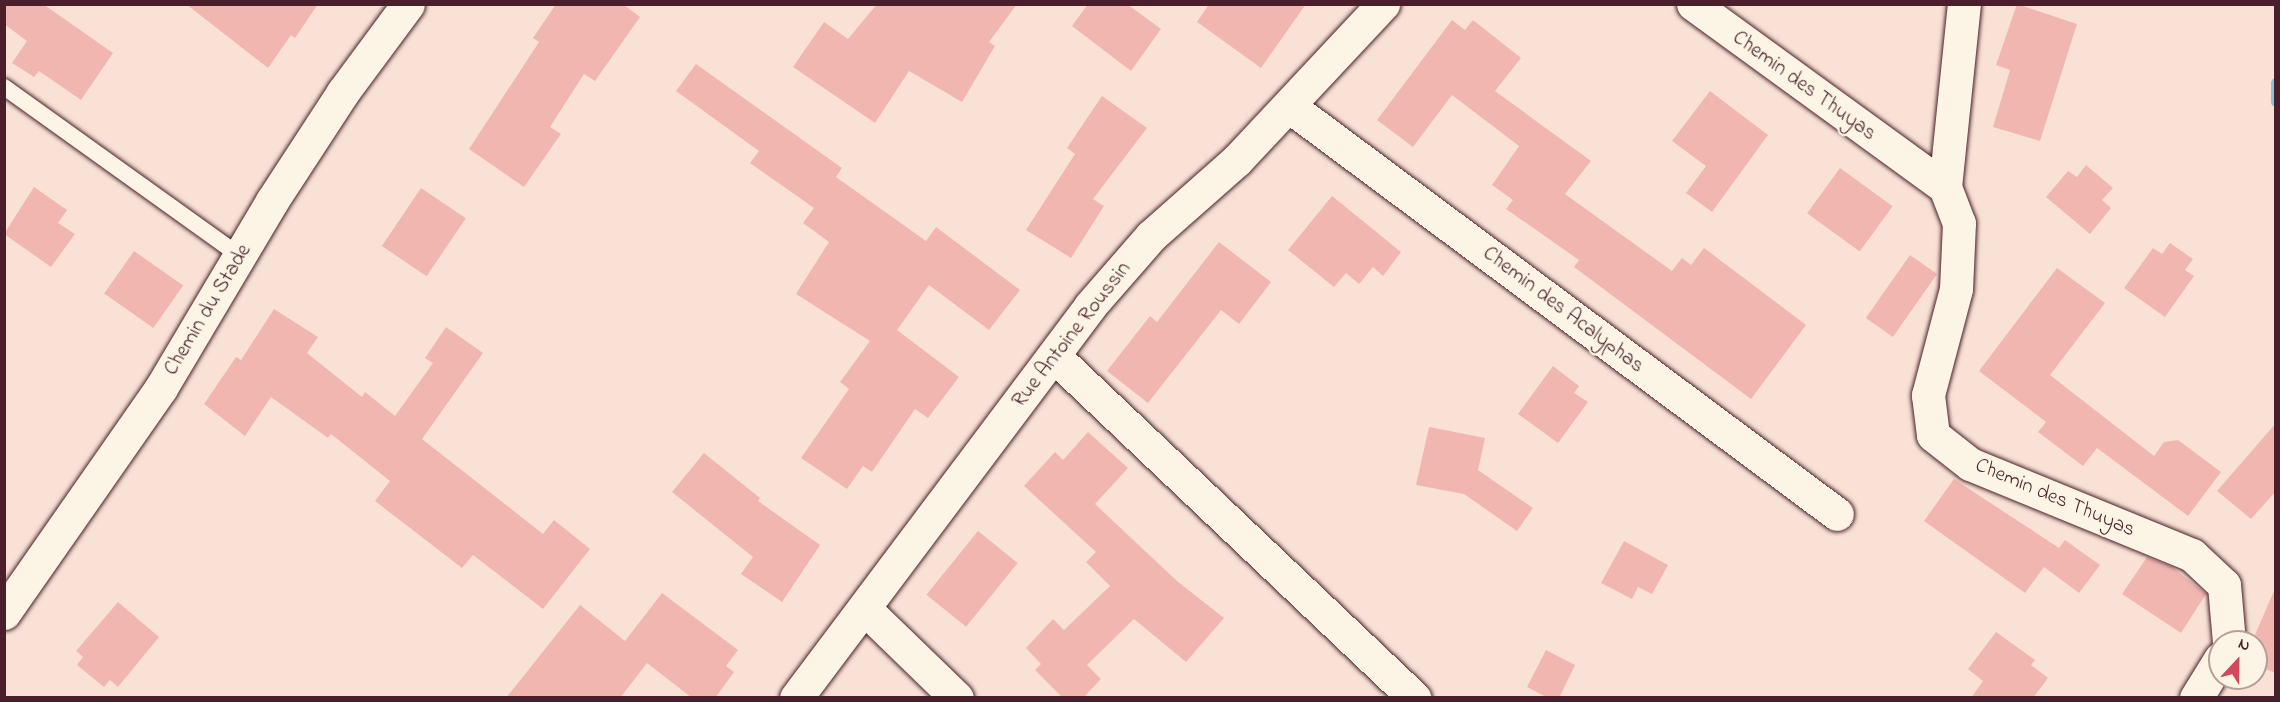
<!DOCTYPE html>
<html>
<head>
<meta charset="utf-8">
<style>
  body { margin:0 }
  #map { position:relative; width:2280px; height:702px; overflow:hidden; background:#f9e2d5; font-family:"Indie Flower",sans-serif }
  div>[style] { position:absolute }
  .stream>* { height:10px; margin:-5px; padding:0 5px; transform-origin:5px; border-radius:5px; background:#7fc7e0 }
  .building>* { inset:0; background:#f2b6b1; transform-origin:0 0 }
  .roads { filter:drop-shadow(0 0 2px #4a1f2b) drop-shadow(0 0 2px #4a1f2b) }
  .lane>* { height:16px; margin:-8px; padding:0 8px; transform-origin:8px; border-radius:8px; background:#fcf5e5 }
  .street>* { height:33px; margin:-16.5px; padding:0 16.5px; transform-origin:16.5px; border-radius:16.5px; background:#fcf5e5 }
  span { translate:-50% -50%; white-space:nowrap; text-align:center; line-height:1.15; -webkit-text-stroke:4.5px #fcf5e5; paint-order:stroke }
  .street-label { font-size:21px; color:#4a1f2b }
  .frame { position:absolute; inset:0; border:6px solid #4a1f2b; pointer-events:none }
  .north { position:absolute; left:2208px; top:630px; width:60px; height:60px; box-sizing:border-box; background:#fcf5e5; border:2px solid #b59f9b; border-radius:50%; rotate:22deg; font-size:16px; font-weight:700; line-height:24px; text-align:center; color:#4a1f2b }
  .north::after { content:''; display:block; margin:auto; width:21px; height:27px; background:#d1495b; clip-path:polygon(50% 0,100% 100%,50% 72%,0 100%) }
</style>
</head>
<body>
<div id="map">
  <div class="stream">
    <div style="left:2276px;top:83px;width:19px;rotate:90deg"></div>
  </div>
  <div class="building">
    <div style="clip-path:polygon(4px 4px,43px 4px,113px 53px,81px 100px,39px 71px,34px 77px,12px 63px,27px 41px,4px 24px)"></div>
    <div style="clip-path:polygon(186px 4px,318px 4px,295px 38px,291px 35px,268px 68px)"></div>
    <div style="clip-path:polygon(556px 4px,623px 4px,640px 17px,595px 81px,584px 74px,550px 127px,561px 134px,524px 187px,469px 149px,539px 42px,533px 38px)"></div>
    <div style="clip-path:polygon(877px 4px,1017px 4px,989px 42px,995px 46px,962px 102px,909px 71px,875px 123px,793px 67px,824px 22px,848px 39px)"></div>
    <div style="clip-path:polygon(1088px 4px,1127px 4px,1161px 29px,1131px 71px,1072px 26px)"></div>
    <div style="clip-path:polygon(1209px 4px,1306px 4px,1261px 68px,1197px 22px)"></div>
    <div style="clip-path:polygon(2017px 4px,2077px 24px,2040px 141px,1993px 127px,2010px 70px,1996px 65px)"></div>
    <div style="clip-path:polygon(1452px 20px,1465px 30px,1473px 20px,1521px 58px,1495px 91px,1591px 161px,1565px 194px,1672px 271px,1682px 258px,1691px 265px,1704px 248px,1806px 325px,1751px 399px,1574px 267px,1579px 260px,1506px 209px,1513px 200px,1492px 185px,1519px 146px,1452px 95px,1413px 147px,1377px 120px)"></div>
    <div style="clip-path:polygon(696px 64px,842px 168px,836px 177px,926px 241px,936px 227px,1020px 290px,989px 330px,929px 285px,897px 330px,959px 377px,928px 418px,915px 409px,872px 472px,863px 466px,847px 489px,801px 458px,849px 389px,840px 382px,870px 341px,796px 294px,829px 242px,803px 223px,814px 208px,750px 163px,759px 151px,676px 91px)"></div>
    <div style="clip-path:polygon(1710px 91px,1768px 135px,1712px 212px,1686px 193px,1706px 166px,1672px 141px)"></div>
    <div style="clip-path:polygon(1102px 96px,1147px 128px,1093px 199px,1104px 206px,1071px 258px,1026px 230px,1075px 154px,1067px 148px)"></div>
    <div style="clip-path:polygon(2086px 165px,2113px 188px,2102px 200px,2111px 208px,2090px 234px,2046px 197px,2068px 171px,2077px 177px)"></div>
    <div style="left:1840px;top:168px;width:65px;height:56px;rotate:36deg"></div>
    <div style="clip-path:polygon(34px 187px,67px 210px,58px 223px,75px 234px,51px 267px,4px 234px)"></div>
    <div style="left:421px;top:188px;width:54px;height:70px;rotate:34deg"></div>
    <div style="clip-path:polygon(1332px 196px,1401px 252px,1383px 276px,1373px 267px,1359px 284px,1346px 273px,1334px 287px,1288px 250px)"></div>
    <div style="clip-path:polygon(1219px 242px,1271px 282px,1239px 324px,1221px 310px,1148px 403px,1107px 371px,1150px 316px,1157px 322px)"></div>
    <div style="clip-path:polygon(2170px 243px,2193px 259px,2185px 270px,2194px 276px,2165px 317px,2124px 288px,2153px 248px,2162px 254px)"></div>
    <div style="left:134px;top:251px;width:60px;height:52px;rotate:35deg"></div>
    <div style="left:1910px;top:255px;width:33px;height:77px;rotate:35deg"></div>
    <div style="clip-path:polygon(2057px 268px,2105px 303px,2050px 375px,2154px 456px,2164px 442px,2178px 440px,2221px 472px,2188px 516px,2097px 448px,2083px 466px,2038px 432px,2046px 422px,1979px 371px)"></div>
    <div style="clip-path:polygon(274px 309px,318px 337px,307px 353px,362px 397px,365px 392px,395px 416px,433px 363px,425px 358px,446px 327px,483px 353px,422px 439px,543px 534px,554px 520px,590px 549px,543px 609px,473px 555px,462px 568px,375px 501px,390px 481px,331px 434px,328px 438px,271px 397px,245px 436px,204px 404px,236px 357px,241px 360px)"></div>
    <div style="clip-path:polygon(1553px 366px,1579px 386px,1574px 393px,1588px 402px,1558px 443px,1518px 414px)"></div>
    <div style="clip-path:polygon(2276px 423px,2276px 491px,2251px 519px,2217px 491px)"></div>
    <div style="clip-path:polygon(1429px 427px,1485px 438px,1478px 470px,1533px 508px,1517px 531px,1464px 494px,1416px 485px)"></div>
    <div style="clip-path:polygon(1088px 432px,1128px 468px,1095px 504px,1177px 581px,1224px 618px,1186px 662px,1134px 619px,1087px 665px,1101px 679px,1083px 698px,1063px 698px,1035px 670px,1041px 664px,1026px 648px,1053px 619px,1064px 630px,1110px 586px,1086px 562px,1096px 552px,1024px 486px,1055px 452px,1063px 460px)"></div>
    <div style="clip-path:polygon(704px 453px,760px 498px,758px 501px,820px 545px,782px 602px,741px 574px,753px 557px,672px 492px)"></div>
    <div style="clip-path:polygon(1954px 479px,2059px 548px,2065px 540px,2100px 565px,2079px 593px,2044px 567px,2025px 593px,1924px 521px)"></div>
    <div style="left:978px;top:531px;width:51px;height:82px;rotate:39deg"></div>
    <div style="clip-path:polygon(1624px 541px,1668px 565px,1652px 594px,1638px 587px,1632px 599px,1601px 583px)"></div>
    <div style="clip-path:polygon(2147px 557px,2172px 567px,2206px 594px,2181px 633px,2122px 594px)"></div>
    <div style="clip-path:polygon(2276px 586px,2276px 673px,2256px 666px,2256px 642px,2252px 642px)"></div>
    <div style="clip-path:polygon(662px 593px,738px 650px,726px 666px,734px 672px,715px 698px,692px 698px,647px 663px,620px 698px,506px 698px,580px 605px,625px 641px)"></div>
    <div style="clip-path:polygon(118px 602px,159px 637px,118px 687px,110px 680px,104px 687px,77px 665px,83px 657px,76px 651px)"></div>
    <div style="clip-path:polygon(1996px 632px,2035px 660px,2031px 665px,2048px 678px,2033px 698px,1971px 698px,1983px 681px,1968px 669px)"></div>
    <div style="clip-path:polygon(1546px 650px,1575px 665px,1559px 698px,1548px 698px,1527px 687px)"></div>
  </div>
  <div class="roads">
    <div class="lane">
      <div style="left:4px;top:87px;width:290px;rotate:35.6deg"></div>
    </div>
    <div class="street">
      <div style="left:1693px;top:4px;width:311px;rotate:36deg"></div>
      <div style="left:1945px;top:187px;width:184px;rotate:-84.1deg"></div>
      <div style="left:1289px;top:106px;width:683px;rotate:36.67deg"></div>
      <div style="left:1945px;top:187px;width:39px;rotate:69deg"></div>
      <div style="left:1959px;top:223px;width:66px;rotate:92.6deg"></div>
      <div style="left:1956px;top:289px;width:110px;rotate:104.8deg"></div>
      <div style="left:1928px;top:395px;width:40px;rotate:82.9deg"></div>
      <div style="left:1933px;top:435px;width:47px;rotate:38.1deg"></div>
      <div style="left:1970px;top:464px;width:240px;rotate:22.3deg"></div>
      <div style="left:2192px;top:555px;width:44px;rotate:43.2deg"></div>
      <div style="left:2224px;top:585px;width:57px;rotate:85deg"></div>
      <div style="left:1054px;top:356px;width:497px;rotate:43.5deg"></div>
      <div style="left:865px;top:609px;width:128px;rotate:44.1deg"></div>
      <div style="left:4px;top:613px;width:274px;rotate:-55.1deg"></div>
      <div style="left:161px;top:388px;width:217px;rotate:-59.3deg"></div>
      <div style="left:272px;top:201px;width:130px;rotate:-56.9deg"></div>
      <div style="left:343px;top:92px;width:109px;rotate:-53.5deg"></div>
      <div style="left:796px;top:698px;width:490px;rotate:-53.1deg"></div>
      <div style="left:1090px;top:306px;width:93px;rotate:-48.9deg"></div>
      <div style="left:1151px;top:236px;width:115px;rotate:-41.5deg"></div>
      <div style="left:1237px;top:160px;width:214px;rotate:-46.9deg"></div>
      <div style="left:2196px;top:698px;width:46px;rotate:-58.4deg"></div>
    </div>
  </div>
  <div class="street-label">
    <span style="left:1804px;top:86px;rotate:36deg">Chemin des Thuyas</span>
    <span style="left:208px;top:310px;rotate:-59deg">Chemin du Stade</span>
    <span style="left:1563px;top:310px;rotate:37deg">Chemin des Acalyphas</span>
    <span style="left:1072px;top:335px;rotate:-52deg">Rue Antoine Roussin</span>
    <span style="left:2055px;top:498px;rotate:23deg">Chemin des Thuyas</span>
  </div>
  <div class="frame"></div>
  <div class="north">N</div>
</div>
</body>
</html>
